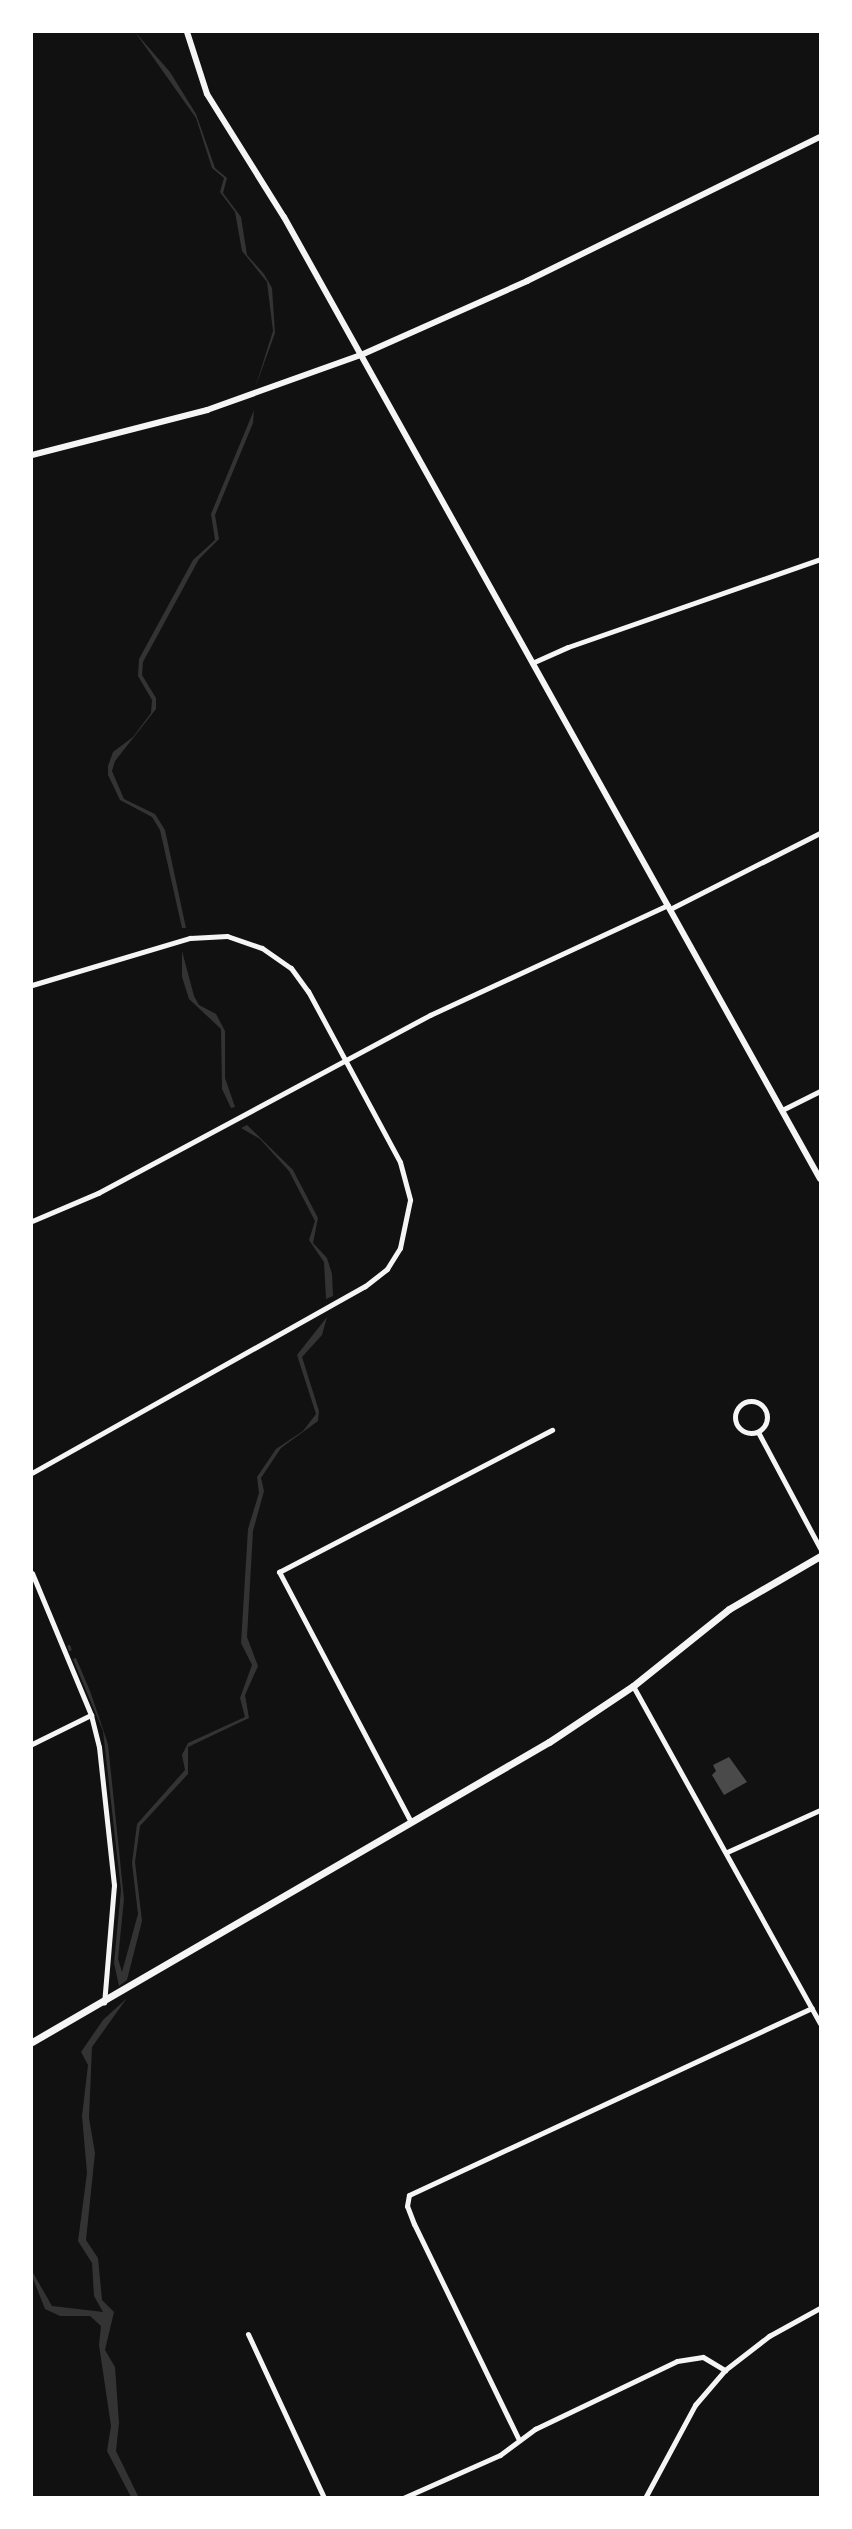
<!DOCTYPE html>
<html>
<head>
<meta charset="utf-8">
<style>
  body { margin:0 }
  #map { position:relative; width:852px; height:2529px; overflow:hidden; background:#111; font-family:Inter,sans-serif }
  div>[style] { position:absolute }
  .water>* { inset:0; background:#333 }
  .stream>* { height:2.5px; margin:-1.25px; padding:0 1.25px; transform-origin:1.25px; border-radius:1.25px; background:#333 }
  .building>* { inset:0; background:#4a4a4a }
  .minor>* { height:5px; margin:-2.5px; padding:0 2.5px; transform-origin:2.5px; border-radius:2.5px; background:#f5f5f5 }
  .minor>.ring { margin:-2.5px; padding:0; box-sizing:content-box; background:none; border:5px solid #f5f5f5; border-radius:50% }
  .tertiary>* { height:6px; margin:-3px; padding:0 3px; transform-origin:3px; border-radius:3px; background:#f5f5f5 }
  .secondary>* { height:7px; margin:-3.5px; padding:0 3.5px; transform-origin:3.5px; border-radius:3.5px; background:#f5f5f5 }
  span { translate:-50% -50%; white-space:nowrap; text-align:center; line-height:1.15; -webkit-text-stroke:5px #fff; paint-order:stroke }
  .frame { position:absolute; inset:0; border:33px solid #fff; pointer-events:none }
</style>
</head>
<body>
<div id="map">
  <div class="water">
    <div style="clip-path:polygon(135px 32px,170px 72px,196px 114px,215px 168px,227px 178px,223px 193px,241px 217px,247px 255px,264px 274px,272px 288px,275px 333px,255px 388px,273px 331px,267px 282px,242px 251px,235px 212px,220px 192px,224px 178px,212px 168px,196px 118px)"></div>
    <div style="clip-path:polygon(254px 410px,253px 423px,215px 515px,219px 539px,199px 559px,143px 662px,142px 675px,156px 698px,156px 709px,115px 761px,112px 771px,124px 799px,155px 814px,165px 830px,186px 928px,182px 928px,160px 830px,152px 817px,120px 800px,108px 775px,108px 766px,113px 752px,133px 737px,151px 713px,152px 700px,138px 676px,139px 659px,193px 560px,215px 540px,211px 514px)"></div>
    <div style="clip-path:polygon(182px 951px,194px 996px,199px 1005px,216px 1014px,225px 1031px,225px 1078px,235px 1107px,231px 1108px,222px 1089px,221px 1029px,189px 999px,182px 977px)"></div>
    <div style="clip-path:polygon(247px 1125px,293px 1170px,318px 1218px,313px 1243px,327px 1258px,332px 1274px,333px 1296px,326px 1299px,324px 1262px,309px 1240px,315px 1221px,289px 1171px,260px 1139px,241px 1128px)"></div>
    <div style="clip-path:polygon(327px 1317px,322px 1335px,302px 1357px,319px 1411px,318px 1421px,281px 1448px,261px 1478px,264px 1491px,253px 1531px,247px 1637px,258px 1666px,245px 1695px,249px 1718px,188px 1747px,188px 1774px,140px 1826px,135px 1862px,142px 1921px,127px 1980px,119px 1986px,114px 1963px,121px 1890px,103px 1731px,73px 1659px,76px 1658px,90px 1691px,108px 1744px,124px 1899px,118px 1959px,122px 1972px,138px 1914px,132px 1863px,137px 1824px,185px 1770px,182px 1755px,188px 1743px,245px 1717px,240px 1698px,252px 1665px,241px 1643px,248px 1529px,259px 1493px,257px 1477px,276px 1449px,303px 1431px,316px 1414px,297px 1355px)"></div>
    <div style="clip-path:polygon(127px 1998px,92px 2047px,89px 2118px,95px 2153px,86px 2240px,98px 2258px,102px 2300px,114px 2312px,105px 2350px,115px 2367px,119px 2423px,116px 2451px,139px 2498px,131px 2497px,107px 2451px,111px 2426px,99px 2345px,101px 2326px,90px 2316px,60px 2316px,45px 2309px,32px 2276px,32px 2271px,52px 2306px,103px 2312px,94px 2296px,92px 2263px,78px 2241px,87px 2173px,82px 2116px,88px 2065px,81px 2052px,103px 2020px)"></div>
  </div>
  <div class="stream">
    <div style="left:69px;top:1646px;width:3px;rotate:72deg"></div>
  </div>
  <div class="building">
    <div style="clip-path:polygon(729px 1757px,747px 1782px,724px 1795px,712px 1775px,716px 1771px,713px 1765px)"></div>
  </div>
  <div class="minor">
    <div style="left:532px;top:663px;width:39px;rotate:-24deg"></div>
    <div style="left:568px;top:647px;width:267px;rotate:-19.2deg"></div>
    <div style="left:670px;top:909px;width:168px;rotate:-26.9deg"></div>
    <div style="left:32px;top:985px;width:165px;rotate:-16.6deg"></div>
    <div style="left:190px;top:938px;width:37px;rotate:-3deg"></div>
    <div style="left:227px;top:936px;width:37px;rotate:19deg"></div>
    <div style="left:262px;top:948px;width:35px;rotate:35deg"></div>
    <div style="left:291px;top:968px;width:29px;rotate:54deg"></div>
    <div style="left:308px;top:991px;width:194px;rotate:61.7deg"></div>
    <div style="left:400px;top:1162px;width:39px;rotate:75deg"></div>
    <div style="left:410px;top:1200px;width:49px;rotate:101.8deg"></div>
    <div style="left:400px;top:1248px;width:25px;rotate:122deg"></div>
    <div style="left:387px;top:1269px;width:28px;rotate:142deg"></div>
    <div style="left:365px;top:1286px;width:382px;rotate:150.7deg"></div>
    <div style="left:782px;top:1110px;width:42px;rotate:-26.6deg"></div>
    <div style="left:32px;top:1221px;width:72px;rotate:-23deg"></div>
    <div style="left:98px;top:1193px;width:377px;rotate:-28.2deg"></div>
    <div style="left:430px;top:1015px;width:262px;rotate:-24.8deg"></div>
    <div class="ring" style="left:735px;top:1401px;width:27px;height:27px"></div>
    <div style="left:758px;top:1432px;width:132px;rotate:61.9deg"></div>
    <div style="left:32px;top:1573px;width:154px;rotate:67.4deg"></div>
    <div style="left:91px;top:1715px;width:33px;rotate:76deg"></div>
    <div style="left:99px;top:1747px;width:139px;rotate:83.8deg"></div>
    <div style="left:114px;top:1885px;width:118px;rotate:94.8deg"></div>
    <div style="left:633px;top:1686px;width:386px;rotate:61deg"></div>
    <div style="left:32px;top:1744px;width:66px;rotate:-26.2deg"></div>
    <div style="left:411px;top:1822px;width:283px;rotate:-117.8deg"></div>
    <div style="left:279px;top:1572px;width:308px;rotate:-27.5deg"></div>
    <div style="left:727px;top:1852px;width:102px;rotate:-24.3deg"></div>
    <div style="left:248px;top:2334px;width:181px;rotate:65.1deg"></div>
    <div style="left:519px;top:2440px;width:240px;rotate:-115.9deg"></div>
    <div style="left:414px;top:2224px;width:19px;rotate:-111deg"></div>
    <div style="left:407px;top:2206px;width:11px;rotate:-80deg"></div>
    <div style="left:409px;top:2195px;width:444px;rotate:-24.9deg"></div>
    <div style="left:403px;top:2498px;width:106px;rotate:-23.9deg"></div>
    <div style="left:500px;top:2455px;width:44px;rotate:-36.6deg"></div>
    <div style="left:535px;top:2429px;width:157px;rotate:-25.6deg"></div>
    <div style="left:677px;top:2361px;width:26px;rotate:-9deg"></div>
    <div style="left:703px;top:2357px;width:26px;rotate:31deg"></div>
    <div style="left:645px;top:2498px;width:106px;rotate:-61.7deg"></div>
    <div style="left:695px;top:2405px;width:46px;rotate:-49.4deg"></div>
    <div style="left:725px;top:2370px;width:56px;rotate:-37.7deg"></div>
    <div style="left:769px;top:2336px;width:58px;rotate:-28.8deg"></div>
  </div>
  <div class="tertiary">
    <div style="left:187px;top:32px;width:65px;rotate:72.1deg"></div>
    <div style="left:207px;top:94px;width:145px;rotate:58deg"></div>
    <div style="left:284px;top:217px;width:1101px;rotate:60.87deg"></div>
    <div style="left:32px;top:455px;width:181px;rotate:-14.4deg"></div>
    <div style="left:207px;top:410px;width:164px;rotate:-19.7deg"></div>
    <div style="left:361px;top:355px;width:182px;rotate:-24deg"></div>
    <div style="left:527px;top:281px;width:326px;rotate:-26.2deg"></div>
  </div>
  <div class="secondary">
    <div style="left:32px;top:2042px;width:598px;rotate:-30.13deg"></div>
    <div style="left:549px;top:1742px;width:101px;rotate:-33.7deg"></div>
    <div style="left:633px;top:1686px;width:123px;rotate:-38.7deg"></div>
    <div style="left:729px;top:1609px;width:105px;rotate:-30.2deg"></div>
  </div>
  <div class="frame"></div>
</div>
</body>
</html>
